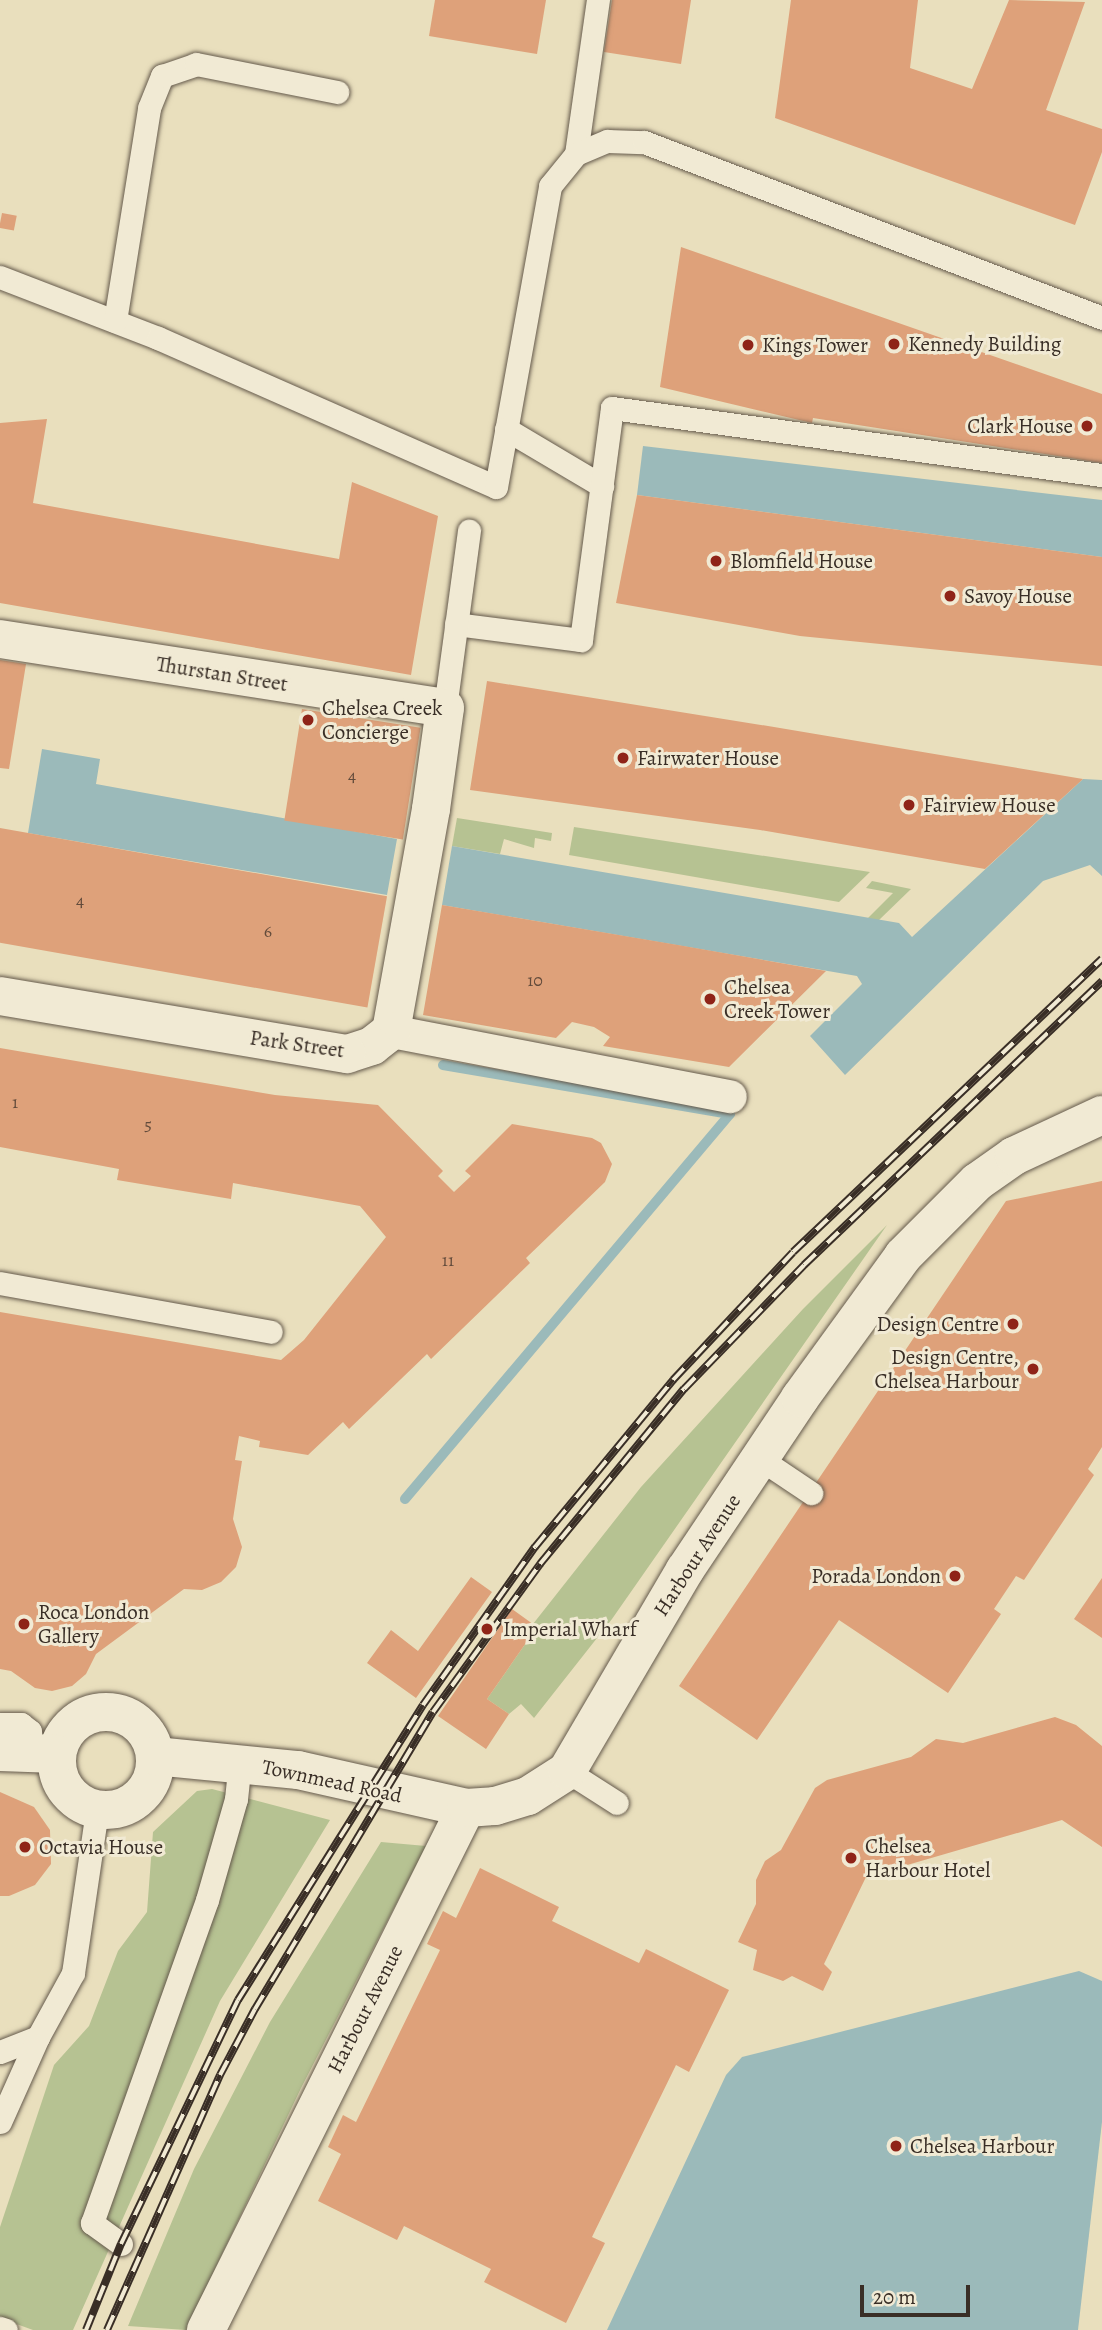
<!DOCTYPE html>
<html>
<head>
<meta charset="utf-8">
<style>
  body { margin:0 }
  #map { position:relative; width:1102px; height:2330px; overflow:hidden; background:#e9dfbd; font-family:Alegreya,serif }
  div>[style] { position:absolute }
  .green>* { inset:0; background:#b6c292 }
  .water>* { inset:0; background:#9bbaba }
  .stream>* { height:10px; margin:-5px; padding:0 5px; transform-origin:5px; border-radius:5px; background:#9bbaba }
  .building>* { inset:0; background:#dea17a; transform-origin:0 0 }
  .roads { filter:drop-shadow(0 0 2px #655a4c) drop-shadow(0 0 2px #655a4c) }
  .service>* { height:23px; margin:-11.5px; padding:0 11.5px; transform-origin:11.5px; border-radius:11.5px; background:#f1ead4 }
  .pedestrian>* { height:33px; margin:-16.5px; padding:0 16.5px; transform-origin:16.5px; border-radius:16.5px; background:#f1ead4 }
  .minor>* { height:38px; margin:-19px; padding:0 19px; transform-origin:19px; border-radius:19px; background:#f1ead4 }
  .tertiary>* { height:38px; margin:-19px; padding:0 19px; transform-origin:19px; border-radius:19px; background:#f1ead4 }
  .tertiary>.ring { margin:-19px; padding:0; box-sizing:content-box; background:none; border:38px solid #f1ead4; border-radius:50% }
  .rail>* { height:8px; margin-top:-4px; transform-origin:0; background:repeating-linear-gradient(90deg,#f1ead4 0 16px,#392e26 0 32px); box-sizing:border-box; border-block:2px solid #392e26 }
  .dots>* { width:19px; height:19px; translate:-50% -50%; box-sizing:border-box; border:4px solid #f1ead4; border-radius:50% }
  span { translate:-50% -50%; white-space:nowrap; text-align:center; line-height:1.15; -webkit-text-stroke:6px #f1ead4; paint-order:stroke }
  .number-label { font-size:18px; color:#624b3b }
  .number-label span { -webkit-text-stroke-width:0 }
  .poi-label { font-size:21px; color:#392e26 }
  .left { translate:0 -50%; text-align:left }
  .right { translate:-100% -50%; text-align:right }
  .street-label { font-size:21px; color:#392e26 }
  .scale { position:absolute; left:860px; top:2285px; width:110px; height:32px; box-sizing:border-box; border:4px solid #392e26; border-top:0; padding-left:9px; font-size:21px; line-height:24px; white-space:nowrap; color:#392e26; -webkit-text-stroke:5px #f1ead4; paint-order:stroke }
</style>
</head>
<body>
<div id="map">
  <div class="green">
    <div style="clip-path:polygon(457px 818px,552px 833px,551px 841px,535px 838px,534px 848px,504px 839px,500px 854px,452px 846px)"></div>
    <div style="clip-path:polygon(574px 827px,870px 872px,839px 902px,569px 855px)"></div>
    <div style="clip-path:polygon(872px 881px,911px 889px,878px 921px,867px 919px,893px 893px,866px 888px)"></div>
    <div style="clip-path:polygon(887px 1225px,612px 1619px,534px 1718px,521px 1704px,509px 1714px,487px 1699px,537px 1627px,533px 1624px,641px 1487px,803px 1309px)"></div>
    <div style="clip-path:polygon(212px 1789px,330px 1820px,220px 2001px,73px 2330px,33px 2330px,0 2318px,0 2227px,54px 2065px,89px 2026px,118px 1951px,147px 1912px,153px 1832px,197px 1791px)"></div>
    <div style="clip-path:polygon(381px 1842px,426px 1846px,301px 2088px,186px 2330px,128px 2326px,194px 2169px,270px 2022px)"></div>
  </div>
  <div class="water">
    <div style="clip-path:polygon(643px 446px,1102px 500px,1102px 557px,637px 495px)"></div>
    <div style="clip-path:polygon(42px 749px,100px 759px,96px 784px,397px 839px,387px 895px,28px 833px)"></div>
    <div style="clip-path:polygon(1083px 779px,1102px 780px,1102px 876px,1090px 865px,1043px 881px,845px 1075px,810px 1036px,862px 984px,857px 976px,442px 905px,452px 846px,899px 923px,912px 937px)"></div>
    <div style="clip-path:polygon(1079px 1971px,1102px 1981px,1102px 2122px,1078px 2330px,607px 2330px,726px 2075px,742px 2057px)"></div>
  </div>
  <div class="stream">
    <div style="left:443px;top:1065px;width:291px;rotate:9.7deg"></div>
    <div style="left:405px;top:1499px;width:504px;rotate:-49.83deg"></div>
  </div>
  <div class="building">
    <div style="clip-path:polygon(435px 0,546px 0,537px 54px,429px 36px)"></div>
    <div style="clip-path:polygon(612px 0,691px 0,681px 64px,604px 52px)"></div>
    <div style="clip-path:polygon(791px 0,918px 0,910px 68px,972px 89px,1009px 0,1085px 2px,1046px 110px,1102px 129px,1102px 152px,1075px 225px,775px 118px)"></div>
    <div style="left:2px;top:213px;width:15px;height:15px;rotate:11deg"></div>
    <div style="clip-path:polygon(681px 247px,1102px 394px,1102px 463px,813px 418px,812px 423px,660px 387px)"></div>
    <div style="clip-path:polygon(47px 419px,33px 503px,339px 559px,352px 482px,438px 516px,411px 675px,0 603px,0 423px)"></div>
    <div style="clip-path:polygon(637px 495px,1102px 557px,1102px 666px,800px 636px,616px 603px)"></div>
    <div style="clip-path:polygon(0 660px,26px 664px,9px 769px,0 768px)"></div>
    <div style="clip-path:polygon(487px 681px,774px 727px,1083px 779px,985px 869px,760px 830px,470px 790px)"></div>
    <div style="left:302px;top:709px;width:120px;height:113px;rotate:9deg"></div>
    <div style="left:0;top:828px;width:393px;height:113px;rotate:10deg"></div>
    <div style="clip-path:polygon(442px 905px,678px 945px,826px 971px,729px 1067px,603px 1046px,610px 1037px,594px 1027px,572px 1022px,556px 1038px,423px 1015px)"></div>
    <div style="clip-path:polygon(0 1048px,275px 1095px,378px 1105px,443px 1171px,438px 1176px,454px 1192px,471px 1176px,465px 1171px,512px 1124px,592px 1138px,601px 1143px,612px 1164px,605px 1182px,526px 1258px,530px 1263px,431px 1359px,427px 1354px,349px 1429px,343px 1422px,308px 1455px,259px 1447px,260px 1441px,239px 1436px,235px 1460px,242px 1461px,233px 1519px,242px 1547px,236px 1567px,221px 1582px,202px 1590px,184px 1589px,96px 1654px,86px 1674px,72px 1686px,52px 1691px,35px 1688px,11px 1671px,0 1669px,0 1312px,281px 1360px,304px 1340px,386px 1237px,360px 1206px,233px 1183px,231px 1199px,117px 1180px,119px 1169px,0 1147px)"></div>
    <div style="clip-path:polygon(1102px 1181px,1102px 1447px,1088px 1469px,1094px 1475px,1024px 1580px,1016px 1576px,994px 1609px,1001px 1614px,948px 1693px,839px 1620px,757px 1740px,679px 1686px,1006px 1201px)"></div>
    <div style="clip-path:polygon(471px 1577px,492px 1592px,416px 1698px,367px 1663px,391px 1630px,418px 1651px)"></div>
    <div style="clip-path:polygon(1102px 1578px,1102px 1638px,1074px 1619px)"></div>
    <div style="clip-path:polygon(512px 1609px,537px 1627px,487px 1699px,509px 1714px,486px 1749px,438px 1716px)"></div>
    <div style="clip-path:polygon(1055px 1717px,1076px 1725px,1102px 1746px,1102px 1847px,1062px 1820px,866px 1877px,824px 1964px,832px 1972px,823px 1991px,792px 1976px,783px 1981px,753px 1970px,757px 1950px,738px 1942px,756px 1904px,756px 1880px,765px 1861px,781px 1850px,815px 1788px,827px 1780px,911px 1757px,936px 1739px,963px 1743px)"></div>
    <div style="clip-path:polygon(0 1792px,34px 1807px,50px 1830px,51px 1864px,35px 1885px,9px 1896px,0 1896px)"></div>
    <div style="clip-path:polygon(480px 1868px,559px 1907px,552px 1921px,639px 1963px,646px 1949px,729px 1990px,689px 2072px,676px 2065px,592px 2237px,605px 2243px,566px 2323px,484px 2282px,491px 2269px,404px 2226px,397px 2240px,318px 2201px,341px 2154px,328px 2147px,343px 2115px,356px 2122px,440px 1950px,427px 1944px,443px 1911px,456px 1918px)"></div>
  </div>
  <div class="roads">
    <div class="service">
      <div style="left:576px;top:154px;width:156px;rotate:-81.9deg"></div>
      <div style="left:0;top:277px;width:169px;rotate:21.1deg"></div>
      <div style="left:158px;top:338px;width:369px;rotate:23.8deg"></div>
      <div style="left:496px;top:487px;width:306px;rotate:-79.8deg"></div>
      <div style="left:550px;top:186px;width:41px;rotate:-50.9deg"></div>
      <div style="left:576px;top:154px;width:34px;rotate:-23deg"></div>
      <div style="left:607px;top:141px;width:37px;rotate:2deg"></div>
      <div style="left:644px;top:142px;width:491px;rotate:21deg"></div>
      <div style="left:115px;top:321px;width:216px;rotate:-80.9deg"></div>
      <div style="left:149px;top:108px;width:35px;rotate:-68deg"></div>
      <div style="left:162px;top:76px;width:36px;rotate:-19deg"></div>
      <div style="left:196px;top:64px;width:144px;rotate:11.2deg"></div>
      <div style="left:506px;top:429px;width:112px;rotate:30.7deg"></div>
      <div style="left:456px;top:624px;width:126px;rotate:7.3deg"></div>
      <div style="left:581px;top:640px;width:234px;rotate:-82.4deg"></div>
      <div style="left:612px;top:408px;width:495px;rotate:7.8deg"></div>
      <div style="left:445px;top:708px;width:179px;rotate:-82.3deg"></div>
      <div style="left:0;top:1283px;width:275px;rotate:10.2deg"></div>
      <div style="left:759px;top:1458px;width:63px;rotate:33.9deg"></div>
      <div style="left:0;top:1724px;width:21px"></div>
      <div style="left:21px;top:1724px;width:11px;rotate:38deg"></div>
      <div style="left:30px;top:1731px;width:22px;rotate:85deg"></div>
      <div style="left:567px;top:1771px;width:59px;rotate:32.6deg"></div>
      <div style="left:0;top:2052px;width:41px;rotate:-21.5deg"></div>
      <div style="left:38px;top:2037px;width:73px;rotate:-61.3deg"></div>
      <div style="left:73px;top:1973px;width:165px;rotate:-81.6deg"></div>
      <div style="left:0;top:2122px;width:93px;rotate:-65.9deg"></div>
      <div style="left:121px;top:2244px;width:36px;rotate:-144deg"></div>
      <div style="left:92px;top:2223px;width:343px;rotate:-70.4deg"></div>
      <div style="left:207px;top:1900px;width:105px;rotate:-74deg"></div>
      <div style="left:236px;top:1799px;width:36px;rotate:-84deg"></div>
      <div style="left:0;top:2328px;width:6px;rotate:18deg"></div>
    </div>
    <div class="pedestrian">
      <div style="left:391px;top:1031px;width:345px;rotate:10.9deg"></div>
    </div>
    <div class="minor">
      <div style="left:0;top:639px;width:450px;rotate:8.8deg"></div>
      <div style="left:445px;top:708px;width:102px;rotate:97.9deg"></div>
      <div style="left:431px;top:809px;width:226px;rotate:100.2deg"></div>
      <div style="left:391px;top:1031px;width:24px;rotate:142deg"></div>
      <div style="left:372px;top:1046px;width:26px;rotate:162deg"></div>
      <div style="left:347px;top:1054px;width:352px;rotate:-170.5deg"></div>
      <div style="left:206px;top:2330px;width:583px;rotate:-63.52deg"></div>
    </div>
    <div class="tertiary">
      <div class="ring" style="left:57px;top:1712px;width:60px;height:60px"></div>
      <div style="left:0;top:1752px;width:57px;rotate:2deg"></div>
      <div style="left:155px;top:1756px;width:144px;rotate:5.6deg"></div>
      <div style="left:298px;top:1770px;width:172px;rotate:12.7deg"></div>
      <div style="left:466px;top:1808px;width:29px;rotate:-4deg"></div>
      <div style="left:495px;top:1806px;width:34px;rotate:-17deg"></div>
      <div style="left:528px;top:1796px;width:46px;rotate:-32.7deg"></div>
      <div style="left:567px;top:1771px;width:233px;rotate:-59.6deg"></div>
      <div style="left:685px;top:1570px;width:207px;rotate:-56.2deg"></div>
      <div style="left:800px;top:1398px;width:175px;rotate:-54deg"></div>
      <div style="left:903px;top:1256px;width:105px;rotate:-45deg"></div>
      <div style="left:977px;top:1182px;width:45px;rotate:-35.1deg"></div>
      <div style="left:1014px;top:1156px;width:97px;rotate:-25deg"></div>
    </div>
  </div>
  <div class="rail">
    <div style="left:86px;top:2330px;width:93px;rotate:-67.9deg"></div>
    <div style="left:121px;top:2244px;width:271px;rotate:-64.4deg"></div>
    <div style="left:238px;top:2000px;width:348px;rotate:-57.9deg"></div>
    <div style="left:423px;top:1705px;width:194px;rotate:-54.7deg"></div>
    <div style="left:535px;top:1547px;width:217px;rotate:-50.4deg"></div>
    <div style="left:673px;top:1380px;width:175px;rotate:-46.8deg"></div>
    <div style="left:793px;top:1252px;width:426px;rotate:-43.5deg"></div>
    <div style="left:107px;top:2330px;width:279px;rotate:-66.1deg"></div>
    <div style="left:220px;top:2075px;width:75px;rotate:-62.1deg"></div>
    <div style="left:255px;top:2009px;width:346px;rotate:-59.1deg"></div>
    <div style="left:433px;top:1712px;width:183px;rotate:-54.1deg"></div>
    <div style="left:540px;top:1564px;width:227px;rotate:-50.6deg"></div>
    <div style="left:684px;top:1389px;width:173px;rotate:-45.9deg"></div>
    <div style="left:804px;top:1265px;width:412px;rotate:-43.6deg"></div>
  </div>
  <div class="dots">
    <div style="left:894px;top:344px;background:#8f2418"></div>
    <div style="left:748px;top:345px;background:#8f2418"></div>
    <div style="left:1087px;top:426px;background:#8f2418"></div>
    <div style="left:716px;top:561px;background:#8f2418"></div>
    <div style="left:950px;top:596px;background:#8f2418"></div>
    <div style="left:308px;top:720px;background:#8f2418"></div>
    <div style="left:623px;top:758px;background:#8f2418"></div>
    <div style="left:909px;top:805px;background:#8f2418"></div>
    <div style="left:710px;top:999px;background:#8f2418"></div>
    <div style="left:1013px;top:1324px;background:#8f2418"></div>
    <div style="left:1033px;top:1369px;background:#8f2418"></div>
    <div style="left:955px;top:1576px;background:#8f2418"></div>
    <div style="left:24px;top:1624px;background:#8f2418"></div>
    <div style="left:487px;top:1629px;background:#8f2418"></div>
    <div style="left:25px;top:1847px;background:#8f2418"></div>
    <div style="left:851px;top:1858px;background:#8f2418"></div>
    <div style="left:896px;top:2146px;background:#8f2418"></div>
  </div>
  <div class="number-label">
    <span style="left:352px;top:775px">4</span>
    <span style="left:80px;top:900px">4</span>
    <span style="left:268px;top:931px">6</span>
    <span style="left:535px;top:980px">10</span>
    <span style="left:15px;top:1102px">1</span>
    <span style="left:148px;top:1124px">5</span>
    <span style="left:448px;top:1260px">11</span>
  </div>
  <div class="poi-label">
    <span class="left" style="left:908px;top:344px">Kennedy Building</span>
    <span class="left" style="left:762px;top:345px">Kings Tower</span>
    <span class="right" style="left:1073px;top:426px">Clark House</span>
    <span class="left" style="left:730px;top:561px">Blomfield House</span>
    <span class="left" style="left:964px;top:596px">Savoy House</span>
    <span class="left" style="left:322px;top:720px">Chelsea Creek<br>Concierge</span>
    <span class="left" style="left:637px;top:758px">Fairwater House</span>
    <span class="left" style="left:923px;top:805px">Fairview House</span>
    <span class="left" style="left:724px;top:999px">Chelsea<br>Creek Tower</span>
    <span class="right" style="left:999px;top:1324px">Design Centre</span>
    <span class="right" style="left:1019px;top:1369px">Design Centre,<br>Chelsea Harbour</span>
    <span class="right" style="left:941px;top:1576px">Porada London</span>
    <span class="left" style="left:38px;top:1624px">Roca London<br>Gallery</span>
    <span class="left" style="left:503px;top:1629px">Imperial Wharf</span>
    <span class="left" style="left:865px;top:1858px">Chelsea<br>Harbour Hotel</span>
    <span class="left" style="left:39px;top:1847px">Octavia House</span>
    <span class="left" style="left:910px;top:2146px">Chelsea Harbour</span>
  </div>
  <div class="street-label">
    <span style="left:222px;top:674px;rotate:9deg">Thurstan Street</span>
    <span style="left:297px;top:1044px;rotate:8deg">Park Street</span>
    <span style="left:697px;top:1555px;rotate:-57deg">Harbour Avenue</span>
    <span style="left:332px;top:1781px;rotate:12deg">Townmead Road</span>
    <span style="left:365px;top:2009px;rotate:-63deg">Harbour Avenue</span>
  </div>
  <div class="scale">20 m</div>
</div>
</body>
</html>
